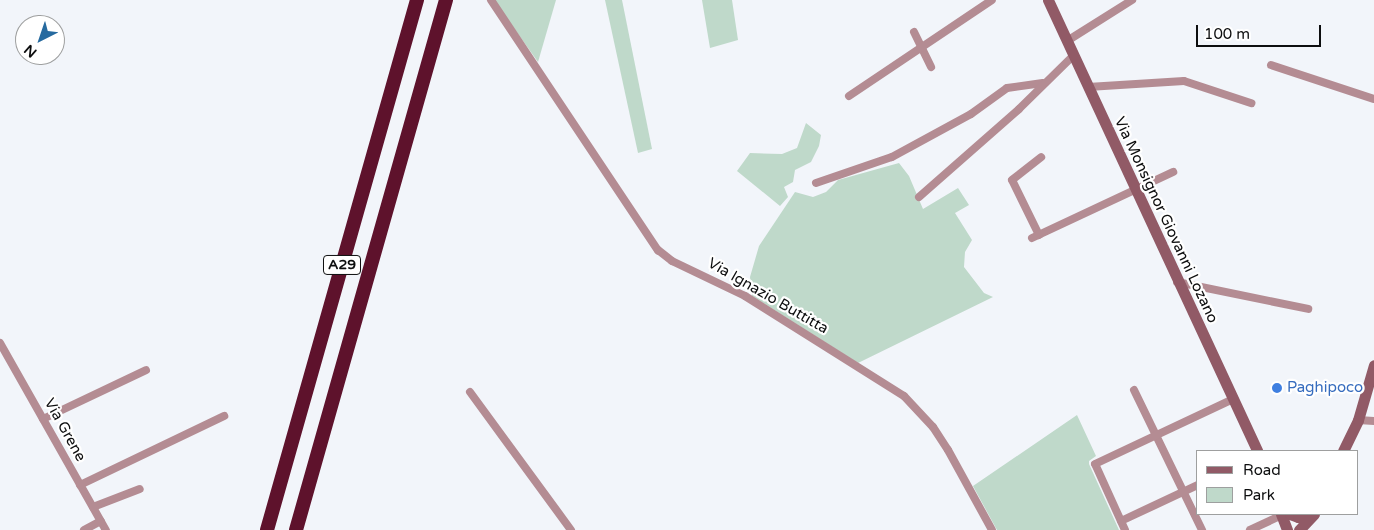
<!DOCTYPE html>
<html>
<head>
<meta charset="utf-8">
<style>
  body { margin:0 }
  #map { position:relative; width:1374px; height:530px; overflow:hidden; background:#f2f5fa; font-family:"Varela Round",sans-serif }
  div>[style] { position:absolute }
  .green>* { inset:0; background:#bfd9ca }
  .minor>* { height:8px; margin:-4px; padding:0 4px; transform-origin:4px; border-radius:4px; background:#b48c93 }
  .secondary>* { height:11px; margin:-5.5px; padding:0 5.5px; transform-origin:5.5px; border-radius:5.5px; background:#915a66 }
  .motorway>* { height:14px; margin:-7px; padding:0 7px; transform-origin:7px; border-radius:7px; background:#5e122c }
  .dots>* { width:14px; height:14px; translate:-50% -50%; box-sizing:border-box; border:2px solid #fff; border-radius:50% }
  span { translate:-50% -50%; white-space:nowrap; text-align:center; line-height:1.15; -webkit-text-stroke:4.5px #fff; paint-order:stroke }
  .shield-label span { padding:1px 4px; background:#fff; border:1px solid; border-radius:4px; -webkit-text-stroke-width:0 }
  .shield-label { font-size:14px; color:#0d0e0f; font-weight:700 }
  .street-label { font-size:15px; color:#0d0e0f }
  .shop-label { font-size:15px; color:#366cbe }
  .left { translate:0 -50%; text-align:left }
  .legend { position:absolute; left:1196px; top:450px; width:162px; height:65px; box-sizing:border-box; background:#fff; border:1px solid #9e9f9f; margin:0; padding:6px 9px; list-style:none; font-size:15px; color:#0d0e0f }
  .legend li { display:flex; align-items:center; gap:10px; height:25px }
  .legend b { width:25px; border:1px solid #9e9f9f }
  .north { position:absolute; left:15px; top:15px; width:50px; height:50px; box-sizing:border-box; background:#fff; border:1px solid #9e9f9f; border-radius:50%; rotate:221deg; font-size:14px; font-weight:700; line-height:20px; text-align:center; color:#0d0e0f }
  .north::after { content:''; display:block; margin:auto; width:18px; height:22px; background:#266a9f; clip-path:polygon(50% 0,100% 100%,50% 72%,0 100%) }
  .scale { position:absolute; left:1196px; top:25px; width:125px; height:22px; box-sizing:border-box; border:2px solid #0d0e0f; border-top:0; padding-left:6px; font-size:15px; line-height:18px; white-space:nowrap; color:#0d0e0f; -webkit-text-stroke:4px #fff; paint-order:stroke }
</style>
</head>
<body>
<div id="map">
  <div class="green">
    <div style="clip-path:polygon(494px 0,556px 0,538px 62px)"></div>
    <div style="clip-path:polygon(605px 0,622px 0,652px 149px,638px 153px)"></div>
    <div style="clip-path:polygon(702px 0,732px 0,738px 40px,710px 48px)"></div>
    <div style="clip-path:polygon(806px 123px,821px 135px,819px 146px,811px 162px,795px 170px,793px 182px,784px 187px,788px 197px,780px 206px,737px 171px,750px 153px,782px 154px,797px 148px)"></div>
    <div style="clip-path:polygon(899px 163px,909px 176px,923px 209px,958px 188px,969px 205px,955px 213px,972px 240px,965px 252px,964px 267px,984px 293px,993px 297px,858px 363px,752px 296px,750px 277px,759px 246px,795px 192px,813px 197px,826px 192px,838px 180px)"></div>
    <div style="clip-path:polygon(1077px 415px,1096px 456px,1089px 461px,1089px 464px,1119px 530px,997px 530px,973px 486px)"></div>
  </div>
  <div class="minor">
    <div style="left:491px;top:0;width:301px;rotate:56.3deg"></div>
    <div style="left:658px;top:250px;width:18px;rotate:38deg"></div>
    <div style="left:672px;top:261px;width:81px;rotate:25.6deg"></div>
    <div style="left:745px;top:296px;width:188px;rotate:32.2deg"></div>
    <div style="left:904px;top:396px;width:42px;rotate:46.9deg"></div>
    <div style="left:933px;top:427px;width:27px;rotate:57deg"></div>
    <div style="left:948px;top:450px;width:91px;rotate:61.2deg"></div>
    <div style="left:914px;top:32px;width:39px;rotate:64deg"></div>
    <div style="left:1067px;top:41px;width:77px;rotate:-32.2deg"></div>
    <div style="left:1271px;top:65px;width:108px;rotate:18.3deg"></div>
    <div style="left:1088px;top:87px;width:96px;rotate:-3.6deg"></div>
    <div style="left:1184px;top:81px;width:71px;rotate:18.2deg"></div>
    <div style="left:849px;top:96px;width:172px;rotate:-33.9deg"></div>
    <div style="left:816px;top:183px;width:80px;rotate:-18.9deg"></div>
    <div style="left:892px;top:157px;width:90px;rotate:-28.6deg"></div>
    <div style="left:971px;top:114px;width:44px;rotate:-35.8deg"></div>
    <div style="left:1007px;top:88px;width:36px;rotate:-8deg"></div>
    <div style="left:919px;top:197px;width:133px;rotate:-41.3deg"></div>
    <div style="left:1019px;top:109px;width:76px;rotate:-44.5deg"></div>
    <div style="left:1039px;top:235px;width:61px;rotate:-116.1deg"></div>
    <div style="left:1012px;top:180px;width:37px;rotate:-38deg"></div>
    <div style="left:1032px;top:238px;width:156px;rotate:-25.1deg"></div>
    <div style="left:1177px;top:282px;width:134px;rotate:11.6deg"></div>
    <div style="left:0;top:343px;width:215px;rotate:60.5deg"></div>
    <div style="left:1134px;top:390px;width:156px;rotate:64.1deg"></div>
    <div style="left:470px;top:392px;width:171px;rotate:53.8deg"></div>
    <div style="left:43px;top:419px;width:114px;rotate:-25.4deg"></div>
    <div style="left:1358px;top:420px;width:16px;rotate:4deg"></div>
    <div style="left:80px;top:485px;width:160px;rotate:-25.6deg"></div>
    <div style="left:93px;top:507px;width:50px;rotate:-21deg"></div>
    <div style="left:1121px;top:521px;width:85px;rotate:-25.1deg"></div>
    <div style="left:84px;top:530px;width:19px;rotate:-28deg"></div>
    <div style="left:1125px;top:530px;width:72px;rotate:-114.4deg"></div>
    <div style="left:1095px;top:464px;width:153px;rotate:-25.2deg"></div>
    <div style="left:1250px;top:530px;width:35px;rotate:-25deg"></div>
  </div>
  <div class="secondary">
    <div style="left:1048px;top:0;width:497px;rotate:65.1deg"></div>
    <div style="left:1343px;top:451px;width:34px;rotate:-64deg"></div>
    <div style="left:1358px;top:420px;width:57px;rotate:-73.8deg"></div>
    <div style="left:1281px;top:514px;width:17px;rotate:69deg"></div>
    <div style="left:1290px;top:514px;width:9px;rotate:21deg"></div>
    <div style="left:1298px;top:517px;width:9px;rotate:-18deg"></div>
    <div style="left:1299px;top:530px;width:22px;rotate:-47deg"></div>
  </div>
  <div class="motorway">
    <div style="left:267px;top:530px;width:551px;rotate:-74.2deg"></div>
    <div style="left:296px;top:530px;width:551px;rotate:-74.2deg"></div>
  </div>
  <div class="dots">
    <div style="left:1277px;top:388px;background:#3f7fe0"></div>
  </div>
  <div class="shield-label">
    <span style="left:342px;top:265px">A29</span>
  </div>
  <div class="street-label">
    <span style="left:1166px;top:220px;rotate:65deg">Via Monsignor Giovanni Lozano</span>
    <span style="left:768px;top:296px;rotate:30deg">Via Ignazio Buttitta</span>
    <span style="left:65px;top:430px;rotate:61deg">Via Grene</span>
  </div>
  <div class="shop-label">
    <span class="left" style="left:1287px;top:388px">Paghipoco</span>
  </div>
  <ul class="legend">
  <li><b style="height:6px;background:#915a66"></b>Road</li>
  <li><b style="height:14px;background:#bfd9ca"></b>Park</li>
  </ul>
  <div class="north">N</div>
  <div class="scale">100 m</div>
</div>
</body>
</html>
